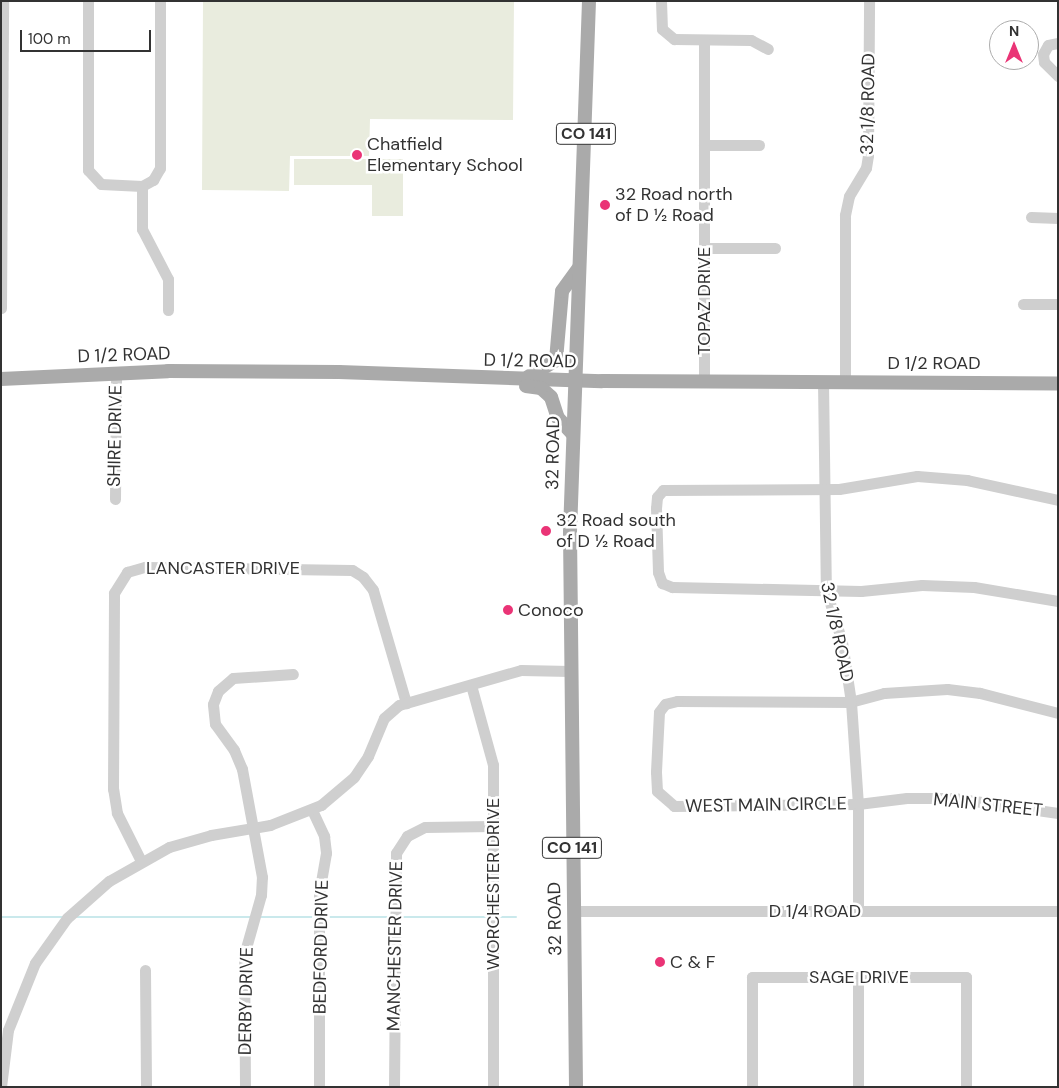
<!DOCTYPE html>
<html>
<head>
<meta charset="utf-8">
<style>
  body { margin:0 }
  #map { position:relative; width:1059px; height:1088px; overflow:hidden; background:#fff; font-family:"DM Sans",sans-serif }
  div>[style] { position:absolute }
  .green>* { inset:0; background:#e9ecde }
  .stream>* { height:2.5px; margin:-1.25px; padding:0 1.25px; transform-origin:1.25px; border-radius:1.25px; background:#cae9ec }
  .minor>* { height:11px; margin:-5.5px; padding:0 5.5px; transform-origin:5.5px; border-radius:5.5px; background:#cfcfcf }
  .major>* { height:14px; margin:-7px; padding:0 7px; transform-origin:7px; border-radius:7px; background:#aaa }
  .dots>* { width:14px; height:14px; translate:-50% -50%; box-sizing:border-box; border:2px solid #fff; border-radius:50% }
  span { translate:-50% -50%; white-space:nowrap; text-align:center; line-height:1.15; -webkit-text-stroke:5px #fff; paint-order:stroke }
  .shield-label span { padding:1px 4px; background:#fff; border:1px solid; border-radius:4px; -webkit-text-stroke-width:0 }
  .shield-label { font-size:16px; color:#323232; font-weight:700 }
  .street-label { font-size:18px; color:#323232 }
  .poi-label { font-size:18px; color:#323232 }
  .left { translate:0 -50%; text-align:left }
  .frame { position:absolute; inset:0; border:2px solid #323232; pointer-events:none }
  .north { position:absolute; left:989px; top:20px; width:50px; height:50px; box-sizing:border-box; background:#fff; border:1px solid #adadad; border-radius:50%; rotate:0deg; font-size:14px; font-weight:700; line-height:20px; text-align:center; color:#323232 }
  .north::after { content:''; display:block; margin:auto; width:18px; height:22px; background:#ea3476; clip-path:polygon(50% 0,100% 100%,50% 72%,0 100%) }
  .scale { position:absolute; left:20px; top:30px; width:131px; height:22px; box-sizing:border-box; border:2px solid #323232; border-top:0; padding-left:6px; font-size:15px; line-height:18px; white-space:nowrap; color:#323232; -webkit-text-stroke:4px #fff; paint-order:stroke }
</style>
</head>
<body>
<div id="map">
  <div class="green">
    <div style="clip-path:polygon(203px 1px,514px 1px,513px 120px,370px 119px,369px 156px,290px 156px,289px 191px,202px 190px)"></div>
    <div style="clip-path:polygon(294px 159px,403px 159px,403px 216px,372px 216px,372px 185px,294px 185px)"></div>
  </div>
  <div class="stream">
    <div style="left:1px;top:917px;width:61px"></div>
    <div style="left:75px;top:917px;width:177px"></div>
    <div style="left:258px;top:917px;width:57px"></div>
    <div style="left:323px;top:917px;width:69px"></div>
    <div style="left:398px;top:917px;width:92px"></div>
    <div style="left:495px;top:917px;width:21px"></div>
  </div>
  <div class="minor">
    <div style="left:88px;top:1px;width:169px;rotate:90deg"></div>
    <div style="left:88px;top:170px;width:19px;rotate:47deg"></div>
    <div style="left:101px;top:184px;width:41px;rotate:2.8deg"></div>
    <div style="left:142px;top:186px;width:13px;rotate:-29deg"></div>
    <div style="left:153px;top:180px;width:14px;rotate:-60deg"></div>
    <div style="left:160px;top:168px;width:167px;rotate:-90deg"></div>
    <div style="left:661px;top:1px;width:28px;rotate:88deg"></div>
    <div style="left:662px;top:29px;width:16px;rotate:40deg"></div>
    <div style="left:674px;top:39px;width:77px;rotate:0.7deg"></div>
    <div style="left:751px;top:40px;width:19px;rotate:28deg"></div>
    <div style="left:1058px;top:43px;width:10px;rotate:169deg"></div>
    <div style="left:1048px;top:45px;width:10px;rotate:119deg"></div>
    <div style="left:1043px;top:54px;width:8px;rotate:83deg"></div>
    <div style="left:1044px;top:62px;width:20px;rotate:45deg"></div>
    <div style="left:704px;top:145px;width:55px"></div>
    <div style="left:142px;top:186px;width:43px;rotate:90deg"></div>
    <div style="left:142px;top:229px;width:56px;rotate:62.5deg"></div>
    <div style="left:168px;top:279px;width:31px;rotate:90deg"></div>
    <div style="left:1031px;top:217px;width:27px;rotate:2deg"></div>
    <div style="left:704px;top:248px;width:71px"></div>
    <div style="left:1023px;top:304px;width:35px"></div>
    <div style="left:1px;top:308px;width:307px;rotate:-89.6deg"></div>
    <div style="left:704px;top:382px;width:342px;rotate:-90deg"></div>
    <div style="left:823px;top:382px;width:208px;rotate:89.2deg"></div>
    <div style="left:826px;top:590px;width:54px;rotate:72.9deg"></div>
    <div style="left:842px;top:642px;width:61px;rotate:81.5deg"></div>
    <div style="left:851px;top:702px;width:102px;rotate:86.1deg"></div>
    <div style="left:858px;top:804px;width:107px;rotate:90deg"></div>
    <div style="left:845px;top:382px;width:167px;rotate:-90deg"></div>
    <div style="left:845px;top:215px;width:19px;rotate:-78deg"></div>
    <div style="left:849px;top:196px;width:33px;rotate:-59deg"></div>
    <div style="left:866px;top:168px;width:13px;rotate:-81deg"></div>
    <div style="left:868px;top:155px;width:154px;rotate:-89.6deg"></div>
    <div style="left:115px;top:499px;width:125px;rotate:-89.5deg"></div>
    <div style="left:1058px;top:500px;width:93px;rotate:-167.6deg"></div>
    <div style="left:967px;top:480px;width:50px;rotate:-175.4deg"></div>
    <div style="left:917px;top:476px;width:79px;rotate:170.5deg"></div>
    <div style="left:839px;top:489px;width:176px;rotate:179.7deg"></div>
    <div style="left:663px;top:490px;width:9px;rotate:131deg"></div>
    <div style="left:657px;top:497px;width:11px;rotate:95deg"></div>
    <div style="left:656px;top:508px;width:64px;rotate:88.2deg"></div>
    <div style="left:658px;top:572px;width:12px;rotate:70deg"></div>
    <div style="left:662px;top:583px;width:11px;rotate:22deg"></div>
    <div style="left:672px;top:587px;width:189px;rotate:1.2deg"></div>
    <div style="left:861px;top:591px;width:61px;rotate:-5.6deg"></div>
    <div style="left:922px;top:585px;width:52px;rotate:2.2deg"></div>
    <div style="left:974px;top:587px;width:85px;rotate:9.5deg"></div>
    <div style="left:471px;top:685px;width:83px;rotate:74.6deg"></div>
    <div style="left:493px;top:765px;width:322px;rotate:90deg"></div>
    <div style="left:1058px;top:713px;width:81px;rotate:-165.6deg"></div>
    <div style="left:980px;top:693px;width:33px;rotate:-173deg"></div>
    <div style="left:947px;top:689px;width:63px;rotate:176.4deg"></div>
    <div style="left:884px;top:693px;width:34px;rotate:165deg"></div>
    <div style="left:851px;top:702px;width:174px;rotate:-179.7deg"></div>
    <div style="left:677px;top:701px;width:12px;rotate:166deg"></div>
    <div style="left:665px;top:704px;width:10px;rotate:127deg"></div>
    <div style="left:659px;top:712px;width:60px;rotate:92.9deg"></div>
    <div style="left:656px;top:772px;width:19px;rotate:87deg"></div>
    <div style="left:657px;top:791px;width:23px;rotate:41deg"></div>
    <div style="left:674px;top:806px;width:184px;rotate:-0.6deg"></div>
    <div style="left:858px;top:804px;width:49px;rotate:-7deg"></div>
    <div style="left:907px;top:798px;width:46px"></div>
    <div style="left:953px;top:798px;width:106px;rotate:8.1deg"></div>
    <div style="left:312px;top:810px;width:29px;rotate:65deg"></div>
    <div style="left:324px;top:836px;width:17px;rotate:83deg"></div>
    <div style="left:326px;top:853px;width:41px;rotate:99.9deg"></div>
    <div style="left:319px;top:893px;width:194px;rotate:90deg"></div>
    <div style="left:141px;top:861px;width:54px;rotate:-116.6deg"></div>
    <div style="left:117px;top:813px;width:24px;rotate:-99deg"></div>
    <div style="left:113px;top:789px;width:196px;rotate:-89.7deg"></div>
    <div style="left:114px;top:593px;width:25px;rotate:-58deg"></div>
    <div style="left:127px;top:572px;width:19px;rotate:-16deg"></div>
    <div style="left:145px;top:567px;width:207px;rotate:0.8deg"></div>
    <div style="left:352px;top:570px;width:13px;rotate:32deg"></div>
    <div style="left:363px;top:577px;width:16px;rotate:52deg"></div>
    <div style="left:373px;top:590px;width:118px;rotate:73.7deg"></div>
    <div style="left:573px;top:911px;width:485px"></div>
    <div style="left:145px;top:970px;width:117px;rotate:89.5deg"></div>
    <div style="left:1px;top:1087px;width:57px;rotate:-83deg"></div>
    <div style="left:8px;top:1030px;width:72px;rotate:-68.1deg"></div>
    <div style="left:35px;top:963px;width:55px;rotate:-54.6deg"></div>
    <div style="left:67px;top:918px;width:56px;rotate:-41.4deg"></div>
    <div style="left:109px;top:881px;width:69px;rotate:-29.5deg"></div>
    <div style="left:169px;top:847px;width:44px;rotate:-15.9deg"></div>
    <div style="left:211px;top:835px;width:60px;rotate:-9.6deg"></div>
    <div style="left:270px;top:825px;width:55px;rotate:-21.4deg"></div>
    <div style="left:321px;top:805px;width:43px;rotate:-40.3deg"></div>
    <div style="left:354px;top:777px;width:25px;rotate:-56deg"></div>
    <div style="left:368px;top:756px;width:41px;rotate:-67.2deg"></div>
    <div style="left:384px;top:718px;width:20px;rotate:-41deg"></div>
    <div style="left:399px;top:705px;width:127px;rotate:-16deg"></div>
    <div style="left:521px;top:670px;width:49px;rotate:1.2deg"></div>
    <div style="left:245px;top:1087px;width:132px;rotate:-90.4deg"></div>
    <div style="left:244px;top:955px;width:62px;rotate:-74.2deg"></div>
    <div style="left:261px;top:895px;width:18px;rotate:-87deg"></div>
    <div style="left:262px;top:877px;width:110px;rotate:-100.5deg"></div>
    <div style="left:242px;top:769px;width:21px;rotate:-113deg"></div>
    <div style="left:234px;top:750px;width:32px;rotate:-126deg"></div>
    <div style="left:215px;top:724px;width:20px;rotate:-96deg"></div>
    <div style="left:213px;top:704px;width:14px;rotate:-69deg"></div>
    <div style="left:218px;top:691px;width:20px;rotate:-41deg"></div>
    <div style="left:233px;top:678px;width:60px;rotate:-3.8deg"></div>
    <div style="left:394px;top:1087px;width:234px;rotate:-89.5deg"></div>
    <div style="left:396px;top:853px;width:20px;rotate:-57deg"></div>
    <div style="left:407px;top:836px;width:20px;rotate:-27deg"></div>
    <div style="left:425px;top:827px;width:68px;rotate:-0.8deg"></div>
    <div style="left:752px;top:1087px;width:110px;rotate:-90deg"></div>
    <div style="left:752px;top:977px;width:214px"></div>
    <div style="left:966px;top:977px;width:110px;rotate:90deg"></div>
    <div style="left:858px;top:1087px;width:110px;rotate:-90deg"></div>
  </div>
  <div class="major">
    <div style="left:528px;top:377px;width:33px;rotate:-31deg"></div>
    <div style="left:556px;top:360px;width:69px;rotate:-85deg"></div>
    <div style="left:562px;top:291px;width:29px;rotate:-54deg"></div>
    <div style="left:1px;top:379px;width:167px;rotate:-2.7deg"></div>
    <div style="left:168px;top:371px;width:171px;rotate:0.3deg"></div>
    <div style="left:339px;top:372px;width:263px;rotate:2deg"></div>
    <div style="left:602px;top:381px;width:456px;rotate:0.3deg"></div>
    <div style="left:526px;top:386px;width:15px;rotate:8deg"></div>
    <div style="left:541px;top:388px;width:13px;rotate:42deg"></div>
    <div style="left:551px;top:397px;width:22px;rotate:72deg"></div>
    <div style="left:558px;top:418px;width:21px;rotate:47deg"></div>
    <div style="left:576px;top:1087px;width:555px;rotate:-90.62deg"></div>
    <div style="left:570px;top:532px;width:531px;rotate:-87.95deg"></div>
  </div>
  <div class="dots">
    <div style="left:357px;top:155px;background:#ea3476"></div>
    <div style="left:605px;top:205px;background:#ea3476"></div>
    <div style="left:546px;top:531px;background:#ea3476"></div>
    <div style="left:508px;top:610px;background:#ea3476"></div>
    <div style="left:660px;top:962px;background:#ea3476"></div>
  </div>
  <div class="shield-label">
    <span style="left:586px;top:134px">CO 141</span>
    <span style="left:572px;top:848px">CO 141</span>
  </div>
  <div class="street-label">
    <span style="left:868px;top:104px;rotate:-89deg">32 1/8 ROAD</span>
    <span style="left:704px;top:301px;rotate:-90deg">TOPAZ DRIVE</span>
    <span style="left:124px;top:355px;rotate:-2deg">D 1/2 ROAD</span>
    <span style="left:530px;top:361px;rotate:1deg">D 1/2 ROAD</span>
    <span style="left:934px;top:363px">D 1/2 ROAD</span>
    <span style="left:115px;top:436px;rotate:-89deg">SHIRE DRIVE</span>
    <span style="left:553px;top:453px;rotate:-89deg">32 ROAD</span>
    <span style="left:223px;top:568px">LANCASTER DRIVE</span>
    <span style="left:837px;top:632px;rotate:78deg">32 1/8 ROAD</span>
    <span style="left:766px;top:805px;rotate:-1deg">WEST MAIN CIRCLE</span>
    <span style="left:988px;top:805px;rotate:6deg">MAIN STREET</span>
    <span style="left:493px;top:884px;rotate:-90deg">WORCHESTER DRIVE</span>
    <span style="left:815px;top:911px">D 1/4 ROAD</span>
    <span style="left:555px;top:919px;rotate:-91deg">32 ROAD</span>
    <span style="left:395px;top:946px;rotate:-89deg">MANCHESTER DRIVE</span>
    <span style="left:321px;top:947px;rotate:-89deg">BEDFORD DRIVE</span>
    <span style="left:859px;top:977px">SAGE DRIVE</span>
    <span style="left:246px;top:1001px;rotate:-89deg">DERBY DRIVE</span>
  </div>
  <div class="poi-label">
    <span class="left" style="left:367px;top:155px">Chatfield<br>Elementary School</span>
    <span class="left" style="left:615px;top:205px">32 Road north<br>of D ½ Road</span>
    <span class="left" style="left:556px;top:531px">32 Road south<br>of D ½ Road</span>
    <span class="left" style="left:518px;top:610px">Conoco</span>
    <span class="left" style="left:670px;top:962px">C &amp; F</span>
  </div>
  <div class="frame"></div>
  <div class="north">N</div>
  <div class="scale">100 m</div>
</div>
</body>
</html>
